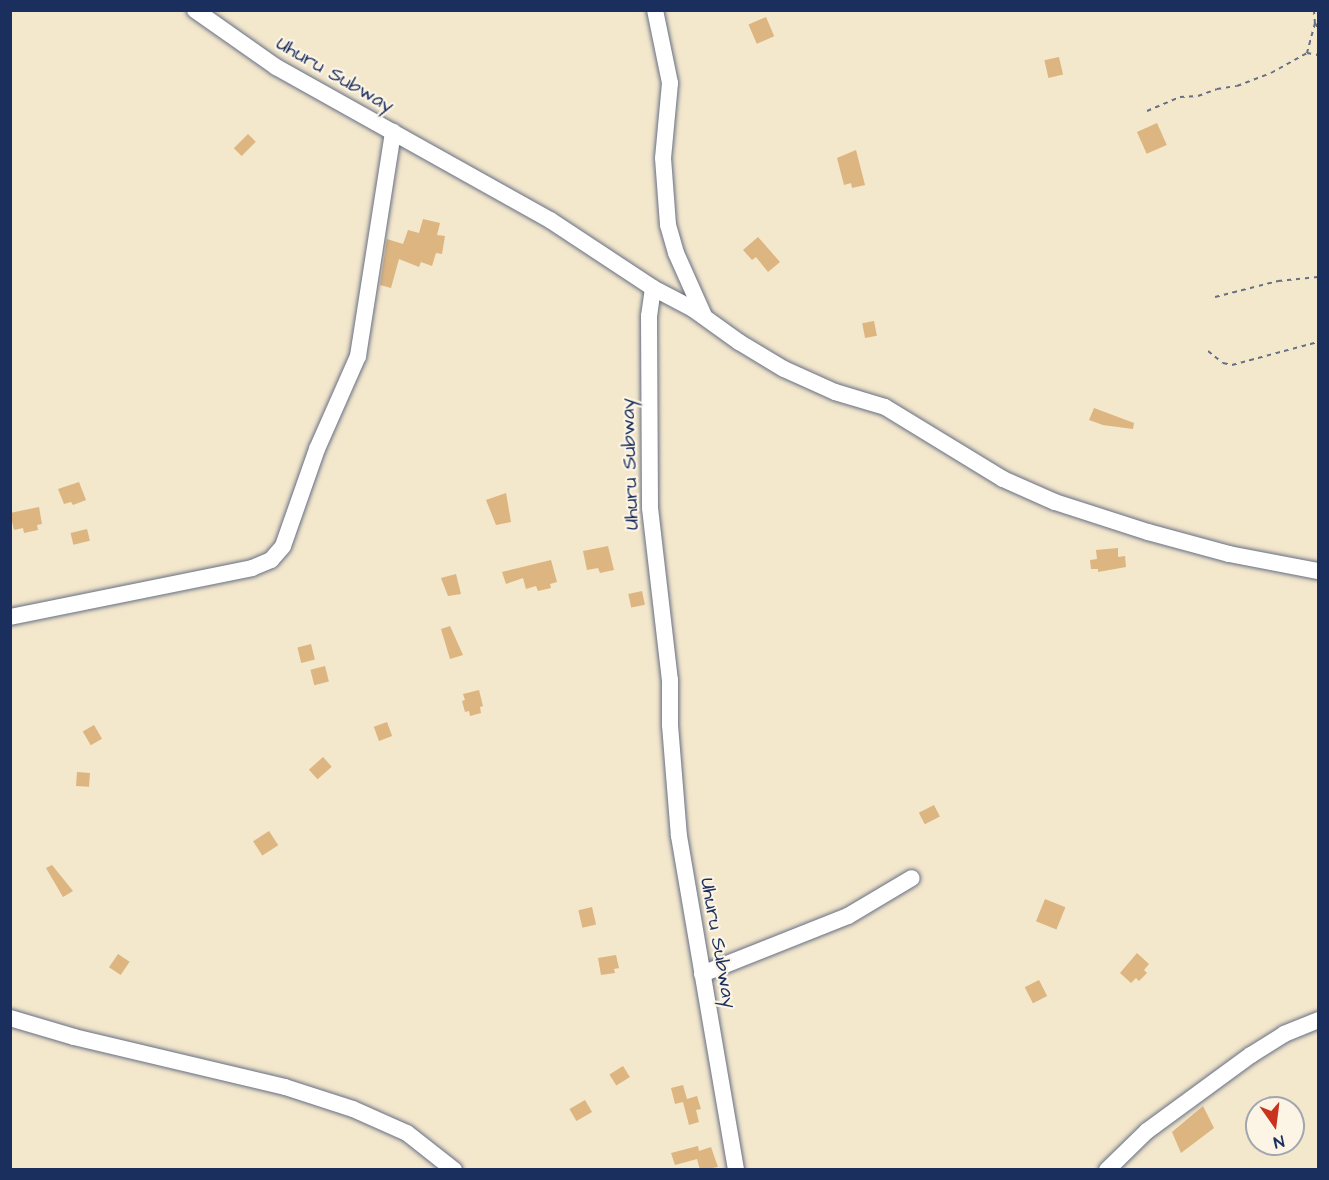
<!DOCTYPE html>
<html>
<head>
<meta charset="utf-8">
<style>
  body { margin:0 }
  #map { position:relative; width:1329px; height:1180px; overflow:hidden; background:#f3e7cc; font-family:"Architects Daughter",sans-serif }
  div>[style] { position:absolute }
  .building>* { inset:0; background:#dcb580; transform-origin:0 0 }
  .path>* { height:2px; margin-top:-1px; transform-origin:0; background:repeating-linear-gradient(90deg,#676f84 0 4.5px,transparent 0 9px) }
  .roads { filter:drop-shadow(0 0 2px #676f84) drop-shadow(0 0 2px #676f84) }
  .minor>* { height:16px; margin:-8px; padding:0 8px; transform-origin:8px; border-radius:8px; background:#fff }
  span { translate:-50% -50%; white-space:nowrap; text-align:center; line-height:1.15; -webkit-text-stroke:4.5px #fcf5e5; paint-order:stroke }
  .street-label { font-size:20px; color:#1b2f5e }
  .frame { position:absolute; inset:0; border:12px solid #1b2f5e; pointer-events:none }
  .north { position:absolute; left:1245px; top:1096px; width:60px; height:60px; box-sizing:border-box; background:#fcf5e5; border:2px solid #a2a6af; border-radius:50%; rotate:166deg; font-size:16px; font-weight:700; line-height:24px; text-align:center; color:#1b2f5e }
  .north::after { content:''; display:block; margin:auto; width:21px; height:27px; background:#c8321e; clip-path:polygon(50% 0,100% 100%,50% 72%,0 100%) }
</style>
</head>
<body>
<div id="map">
  <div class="building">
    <div style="left:766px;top:17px;width:21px;height:19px;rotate:67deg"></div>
    <div style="left:1059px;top:57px;width:18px;height:15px;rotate:77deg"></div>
    <div style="left:1157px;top:123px;width:24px;height:22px;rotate:66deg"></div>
    <div style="left:248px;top:134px;width:11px;height:20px;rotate:45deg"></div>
    <div style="clip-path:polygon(856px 150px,865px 185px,852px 188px,851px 183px,844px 185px,837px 158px)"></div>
    <div style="clip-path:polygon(423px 219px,440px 223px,437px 235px,445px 236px,442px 254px,436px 253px,432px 266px,421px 262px,419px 267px,399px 259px,391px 288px,380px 285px,387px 239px,403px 244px,408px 230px,419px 233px)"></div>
    <div style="clip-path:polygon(758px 237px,780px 262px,768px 272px,756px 257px,752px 260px,743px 250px)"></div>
    <div style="left:874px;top:321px;width:15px;height:12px;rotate:79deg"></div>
    <div style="clip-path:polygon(1094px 408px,1134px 423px,1133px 429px,1103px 425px,1089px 420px)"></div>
    <div style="clip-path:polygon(79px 482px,86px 500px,73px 505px,71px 502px,64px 504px,58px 489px)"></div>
    <div style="clip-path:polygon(506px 493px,511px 522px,496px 525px,486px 500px)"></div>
    <div style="clip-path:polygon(39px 507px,42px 524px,37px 525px,38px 530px,24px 533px,23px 528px,14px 530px,10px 513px)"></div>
    <div style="left:87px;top:529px;width:12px;height:17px;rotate:76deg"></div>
    <div style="clip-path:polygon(608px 546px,614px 570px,600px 573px,598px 568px,587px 570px,583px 551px)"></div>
    <div style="clip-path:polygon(1118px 548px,1118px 557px,1125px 556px,1126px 567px,1098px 572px,1098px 569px,1091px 569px,1090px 560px,1097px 559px,1096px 550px)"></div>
    <div style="clip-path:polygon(551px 560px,557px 582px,550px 584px,551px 588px,538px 591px,536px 586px,526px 589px,523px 578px,506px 584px,502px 572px)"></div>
    <div style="clip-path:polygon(456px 574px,461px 594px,448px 596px,441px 578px)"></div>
    <div style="left:642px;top:591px;width:14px;height:14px;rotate:78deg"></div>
    <div style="clip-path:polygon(450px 626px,463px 655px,450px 659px,441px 629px)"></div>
    <div style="left:311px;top:644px;width:16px;height:14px;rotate:76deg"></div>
    <div style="left:325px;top:666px;width:16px;height:15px;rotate:76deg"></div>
    <div style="clip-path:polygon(479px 690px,483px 706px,480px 707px,481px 713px,470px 716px,469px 711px,465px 712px,462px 701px,465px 700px,463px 694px)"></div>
    <div style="left:387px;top:722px;width:15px;height:14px;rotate:70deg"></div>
    <div style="left:94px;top:725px;width:16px;height:13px;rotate:60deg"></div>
    <div style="left:323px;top:757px;width:13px;height:19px;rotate:48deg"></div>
    <div style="left:77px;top:772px;width:13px;height:14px;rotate:4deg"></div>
    <div style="left:934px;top:805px;width:13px;height:17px;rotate:63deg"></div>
    <div style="left:269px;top:831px;width:17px;height:19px;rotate:57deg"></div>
    <div style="clip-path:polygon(52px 865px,73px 891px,63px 897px,46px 868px)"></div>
    <div style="left:1045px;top:899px;width:22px;height:24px;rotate:22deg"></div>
    <div style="left:592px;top:907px;width:18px;height:14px;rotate:77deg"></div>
    <div style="clip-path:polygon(1137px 953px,1149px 964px,1144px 970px,1147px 973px,1139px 981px,1136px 978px,1131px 983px,1120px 973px)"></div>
    <div style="left:118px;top:954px;width:14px;height:16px;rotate:34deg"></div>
    <div style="clip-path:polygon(616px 955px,619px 968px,614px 969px,615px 973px,601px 975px,598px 958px)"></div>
    <div style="left:1039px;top:980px;width:18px;height:16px;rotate:63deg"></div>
    <div style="left:623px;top:1066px;width:13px;height:16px;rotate:58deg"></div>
    <div style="clip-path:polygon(683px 1085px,687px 1099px,697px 1096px,701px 1109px,696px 1110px,699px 1122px,689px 1125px,683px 1102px,675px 1104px,671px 1088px)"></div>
    <div style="left:585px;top:1100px;width:14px;height:18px;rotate:60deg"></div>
    <div style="clip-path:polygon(1203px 1106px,1214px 1128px,1181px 1153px,1172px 1132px)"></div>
    <div style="clip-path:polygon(698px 1146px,699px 1151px,711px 1147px,718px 1167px,700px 1170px,697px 1159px,675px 1165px,671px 1153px)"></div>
  </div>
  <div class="path">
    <div style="left:1314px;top:10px;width:13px;rotate:86deg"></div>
    <div style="left:1315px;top:23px;width:6px;rotate:59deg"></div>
    <div style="left:1315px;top:23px;width:31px;rotate:105deg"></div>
    <div style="left:1307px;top:53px;width:11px;rotate:10deg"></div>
    <div style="left:1147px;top:111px;width:36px;rotate:-23deg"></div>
    <div style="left:1180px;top:97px;width:18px;rotate:-3deg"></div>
    <div style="left:1198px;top:96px;width:20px;rotate:-20deg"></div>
    <div style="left:1217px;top:89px;width:20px;rotate:-9deg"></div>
    <div style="left:1237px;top:86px;width:36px;rotate:-21deg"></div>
    <div style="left:1271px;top:73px;width:41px;rotate:-29.1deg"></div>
    <div style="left:1215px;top:297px;width:65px;rotate:-14.3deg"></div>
    <div style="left:1278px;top:281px;width:40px;rotate:-5.7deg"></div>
    <div style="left:1208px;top:351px;width:19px;rotate:39deg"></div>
    <div style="left:1223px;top:363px;width:9px;rotate:13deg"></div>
    <div style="left:1232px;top:365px;width:89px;rotate:-15deg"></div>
  </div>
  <div class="roads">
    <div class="minor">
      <div style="left:195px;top:10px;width:99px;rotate:35.1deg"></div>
      <div style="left:276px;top:67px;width:314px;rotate:29.2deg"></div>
      <div style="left:550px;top:220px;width:123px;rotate:33.4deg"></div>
      <div style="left:653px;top:288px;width:45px;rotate:27.7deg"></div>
      <div style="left:693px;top:309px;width:57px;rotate:35.7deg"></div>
      <div style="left:739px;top:342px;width:52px;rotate:31deg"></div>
      <div style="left:784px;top:369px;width:56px;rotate:24.3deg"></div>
      <div style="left:835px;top:392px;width:52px;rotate:16.7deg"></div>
      <div style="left:885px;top:407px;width:138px;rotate:31.4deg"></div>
      <div style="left:1003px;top:479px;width:57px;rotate:23.9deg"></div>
      <div style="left:1055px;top:502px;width:98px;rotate:17.9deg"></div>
      <div style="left:1148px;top:532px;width:84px;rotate:15.2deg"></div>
      <div style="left:1229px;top:554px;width:91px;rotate:10.8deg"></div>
      <div style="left:655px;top:10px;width:75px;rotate:78.4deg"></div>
      <div style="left:670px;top:83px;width:75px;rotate:95.3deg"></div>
      <div style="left:663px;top:158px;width:67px;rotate:85.7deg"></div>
      <div style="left:668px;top:225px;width:29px;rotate:74deg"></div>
      <div style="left:676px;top:253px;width:69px;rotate:66deg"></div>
      <div style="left:653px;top:288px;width:28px;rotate:98deg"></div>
      <div style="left:649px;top:316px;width:192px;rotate:89.7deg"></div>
      <div style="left:650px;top:508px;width:173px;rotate:83.4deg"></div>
      <div style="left:670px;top:680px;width:45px;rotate:90deg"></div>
      <div style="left:670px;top:725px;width:111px;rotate:85.4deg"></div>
      <div style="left:679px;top:836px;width:339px;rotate:80.3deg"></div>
      <div style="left:10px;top:617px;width:247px;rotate:-11.4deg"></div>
      <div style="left:252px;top:568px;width:21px;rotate:-23deg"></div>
      <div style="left:271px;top:560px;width:18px;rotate:-49deg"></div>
      <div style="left:283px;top:546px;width:103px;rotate:-70.7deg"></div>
      <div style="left:317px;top:449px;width:102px;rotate:-66.2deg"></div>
      <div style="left:358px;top:356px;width:227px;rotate:-81.1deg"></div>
      <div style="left:702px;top:974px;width:157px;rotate:-21.7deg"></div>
      <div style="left:848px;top:916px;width:74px;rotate:-30.7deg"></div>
      <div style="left:10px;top:1018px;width:67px;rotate:16.5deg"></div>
      <div style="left:74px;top:1037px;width:217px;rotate:13.3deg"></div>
      <div style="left:285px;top:1087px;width:71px;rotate:17.9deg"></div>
      <div style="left:353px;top:1109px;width:59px;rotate:24deg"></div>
      <div style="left:407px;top:1133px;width:60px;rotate:38.2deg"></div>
      <div style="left:1107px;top:1170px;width:56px;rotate:-44.3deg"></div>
      <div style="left:1147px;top:1131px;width:129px;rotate:-36.2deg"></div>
      <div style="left:1251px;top:1055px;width:39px;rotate:-32deg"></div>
      <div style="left:1284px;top:1034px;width:37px;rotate:-22deg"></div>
    </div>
  </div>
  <div class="street-label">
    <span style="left:335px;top:75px;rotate:30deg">Uhuru Subway</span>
    <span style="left:630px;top:464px;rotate:-92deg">Uhuru Subway</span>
    <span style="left:718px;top:943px;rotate:80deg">Uhuru Subway</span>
  </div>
  <div class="frame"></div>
  <div class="north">N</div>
</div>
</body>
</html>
